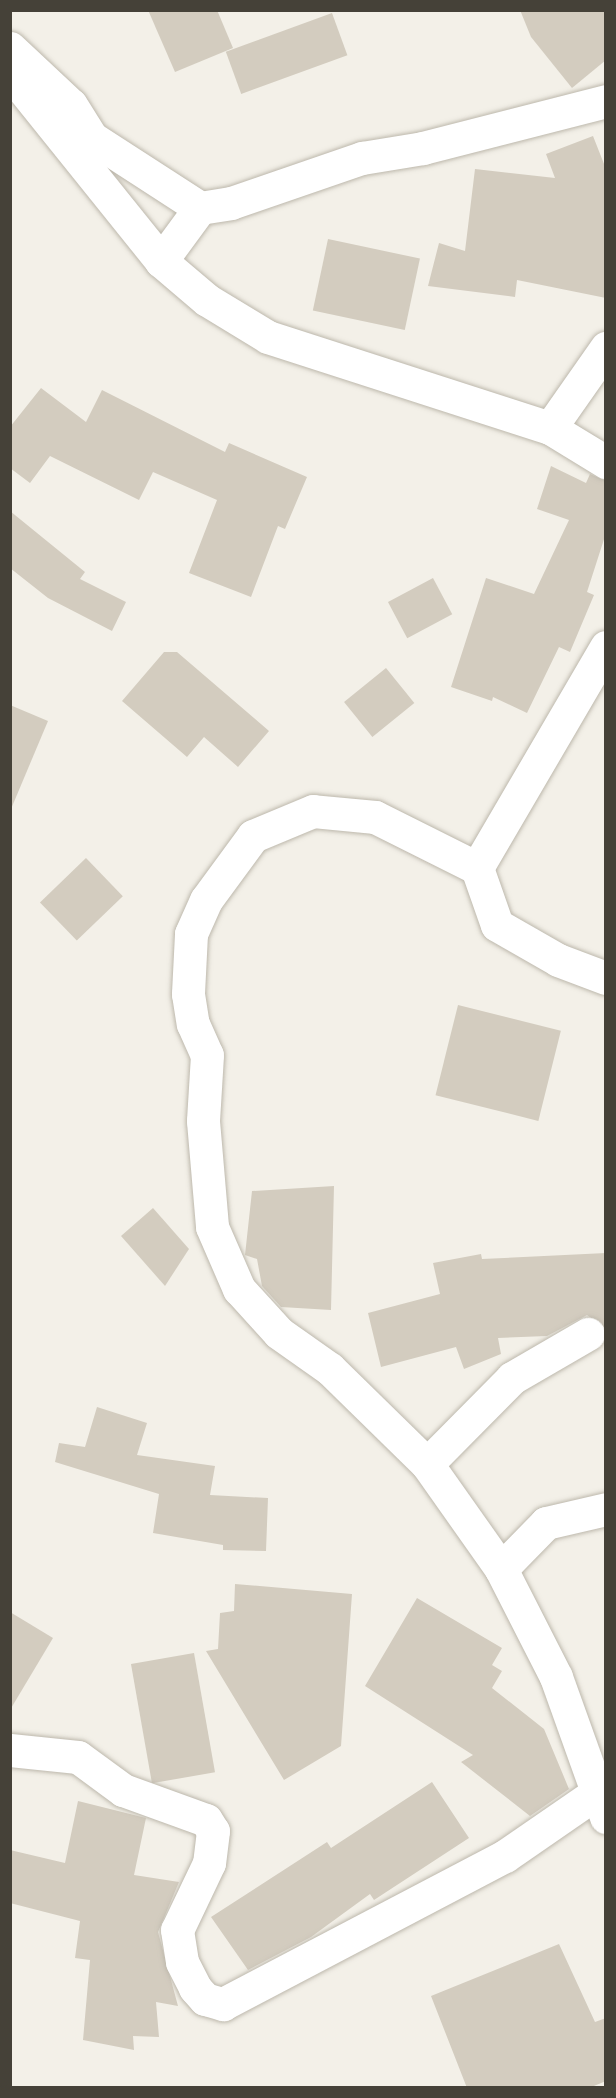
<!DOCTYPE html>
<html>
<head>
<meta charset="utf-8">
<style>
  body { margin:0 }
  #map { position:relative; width:616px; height:2098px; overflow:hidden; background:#f3f0e8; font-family:Helvetica,sans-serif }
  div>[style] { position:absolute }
  .building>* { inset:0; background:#d3ccbf; transform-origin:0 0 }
  .roads { filter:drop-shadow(0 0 2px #bdb8ac) drop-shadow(0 0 2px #bdb8ac) }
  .minor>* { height:33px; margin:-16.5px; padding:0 16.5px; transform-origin:16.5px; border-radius:16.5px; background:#fff }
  span { translate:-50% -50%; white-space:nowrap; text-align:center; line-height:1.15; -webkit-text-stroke:6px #fff; paint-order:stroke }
  .frame { position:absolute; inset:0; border:12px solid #454138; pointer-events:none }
</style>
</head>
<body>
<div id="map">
  <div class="building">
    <div style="clip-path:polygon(148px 10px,217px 10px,233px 48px,175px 72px)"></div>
    <div style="clip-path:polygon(520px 10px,606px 10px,606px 60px,572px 88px,531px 37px)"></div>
    <div style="left:332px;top:13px;width:45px;height:113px;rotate:70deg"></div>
    <div style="clip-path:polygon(593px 136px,606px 169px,606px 298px,517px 280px,515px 297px,428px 286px,439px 243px,465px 251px,475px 169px,555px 178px,546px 154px)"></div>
    <div style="left:328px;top:239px;width:94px;height:73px;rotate:12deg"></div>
    <div style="clip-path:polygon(41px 388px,86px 422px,102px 390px,225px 452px,229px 443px,307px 477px,285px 529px,278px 526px,251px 597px,189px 573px,217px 500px,153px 472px,139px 500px,50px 456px,30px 483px,10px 468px,10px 427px)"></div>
    <div style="clip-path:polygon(551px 466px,586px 483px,590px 474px,606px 481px,606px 533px,587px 592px,594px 595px,570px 652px,559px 647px,527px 713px,493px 697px,492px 701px,451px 687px,486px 578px,534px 594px,569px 520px,537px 509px)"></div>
    <div style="clip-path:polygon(10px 511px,85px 572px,80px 579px,126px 602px,112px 631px,48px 598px,10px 568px)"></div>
    <div style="left:433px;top:578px;width:41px;height:51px;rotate:62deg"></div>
    <div style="clip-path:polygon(164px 652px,177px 652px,269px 731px,238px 767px,204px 737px,187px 757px,122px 701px)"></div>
    <div style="left:386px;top:668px;width:45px;height:54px;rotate:51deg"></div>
    <div style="clip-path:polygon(10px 705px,48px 721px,11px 809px,10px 809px)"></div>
    <div style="left:86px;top:858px;width:53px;height:64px;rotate:46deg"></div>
    <div style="left:458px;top:1005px;width:106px;height:93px;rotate:14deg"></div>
    <div style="clip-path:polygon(334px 1186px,331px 1310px,281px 1307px,262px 1286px,257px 1259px,245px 1255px,252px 1191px)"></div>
    <div style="clip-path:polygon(153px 1208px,189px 1249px,165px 1286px,121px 1236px)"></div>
    <div style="clip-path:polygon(606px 1253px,606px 1329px,587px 1315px,547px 1336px,498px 1338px,501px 1354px,464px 1369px,456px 1347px,381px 1367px,368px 1313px,440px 1294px,433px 1263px,481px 1254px,482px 1259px)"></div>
    <div style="clip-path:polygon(97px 1407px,147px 1423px,137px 1455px,215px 1466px,210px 1495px,268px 1498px,266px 1551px,223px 1550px,223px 1545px,153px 1533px,159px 1494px,55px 1462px,59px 1443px,85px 1447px)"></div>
    <div style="clip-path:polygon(235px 1584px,352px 1594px,341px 1746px,284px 1780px,206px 1651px,218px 1649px,220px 1613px,234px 1611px)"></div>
    <div style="clip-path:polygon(417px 1598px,502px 1648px,492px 1665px,502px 1671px,492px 1688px,544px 1729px,569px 1789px,530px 1816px,461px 1762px,473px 1755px,365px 1686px)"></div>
    <div style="clip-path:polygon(10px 1612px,53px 1638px,10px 1710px)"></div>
    <div style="left:194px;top:1653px;width:121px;height:64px;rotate:80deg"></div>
    <div style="clip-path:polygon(432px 1782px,469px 1838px,374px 1900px,370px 1894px,311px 1937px,248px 1970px,211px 1917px,327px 1842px,331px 1848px)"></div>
    <div style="clip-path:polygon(78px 1801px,146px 1818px,134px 1875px,179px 1882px,158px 1932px,178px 2006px,156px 2002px,159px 2037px,133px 2036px,134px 2050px,83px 2040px,90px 1960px,75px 1958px,80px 1921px,10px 1903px,10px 1850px,65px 1863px)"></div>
    <div style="clip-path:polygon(559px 1944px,595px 2022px,606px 2018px,606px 2081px,589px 2088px,467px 2088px,431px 1996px)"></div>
  </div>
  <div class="roads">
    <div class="minor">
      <div style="left:10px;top:48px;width:83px;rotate:43.1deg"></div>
      <div style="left:71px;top:105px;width:39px;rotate:58deg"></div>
      <div style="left:92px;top:138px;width:129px;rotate:32.9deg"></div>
      <div style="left:200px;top:208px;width:31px;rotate:-9deg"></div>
      <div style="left:231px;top:203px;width:139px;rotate:-19deg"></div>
      <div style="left:362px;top:158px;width:62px;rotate:-9.3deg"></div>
      <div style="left:423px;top:148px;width:189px;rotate:-14.4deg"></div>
      <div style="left:10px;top:73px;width:241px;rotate:51.2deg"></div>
      <div style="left:161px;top:261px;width:60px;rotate:40.3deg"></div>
      <div style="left:207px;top:300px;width:71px;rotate:31.2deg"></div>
      <div style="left:268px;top:337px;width:296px;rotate:17.9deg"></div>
      <div style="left:550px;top:428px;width:66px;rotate:31.3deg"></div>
      <div style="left:161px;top:261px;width:66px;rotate:-53.7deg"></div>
      <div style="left:550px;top:428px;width:98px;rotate:-55deg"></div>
      <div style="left:606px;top:647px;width:256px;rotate:120.3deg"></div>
      <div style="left:477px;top:868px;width:60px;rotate:70.7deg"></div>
      <div style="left:497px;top:925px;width:70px;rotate:29.8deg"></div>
      <div style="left:558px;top:960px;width:51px;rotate:20.6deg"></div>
      <div style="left:477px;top:868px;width:114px;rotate:-153.4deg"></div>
      <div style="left:375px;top:817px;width:62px;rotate:-174.5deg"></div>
      <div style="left:313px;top:811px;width:65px;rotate:157.4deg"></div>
      <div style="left:253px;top:836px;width:79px;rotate:126.3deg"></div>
      <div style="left:206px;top:900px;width:37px;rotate:114deg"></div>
      <div style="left:191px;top:934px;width:60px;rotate:92.9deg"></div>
      <div style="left:188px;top:994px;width:30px;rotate:81deg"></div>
      <div style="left:193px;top:1024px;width:34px;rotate:66deg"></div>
      <div style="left:207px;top:1055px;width:66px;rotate:93.5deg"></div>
      <div style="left:203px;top:1121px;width:106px;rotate:85.1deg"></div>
      <div style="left:212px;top:1227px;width:68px;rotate:66.5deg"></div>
      <div style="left:239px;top:1289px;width:59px;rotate:47.7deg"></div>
      <div style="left:279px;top:1333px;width:62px;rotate:35.2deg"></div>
      <div style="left:330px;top:1369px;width:136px;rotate:44.4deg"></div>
      <div style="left:427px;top:1464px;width:128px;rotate:54.8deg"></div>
      <div style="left:501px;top:1569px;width:121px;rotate:63deg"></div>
      <div style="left:556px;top:1677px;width:149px;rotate:70.3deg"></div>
      <div style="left:427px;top:1464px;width:121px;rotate:-45.3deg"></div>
      <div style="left:512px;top:1378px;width:88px;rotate:-30.1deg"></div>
      <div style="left:501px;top:1569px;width:64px;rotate:-45.6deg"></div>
      <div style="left:546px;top:1523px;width:62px;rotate:-13.1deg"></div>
      <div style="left:10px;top:1750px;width:68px;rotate:5.9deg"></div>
      <div style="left:78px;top:1757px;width:56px;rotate:36.3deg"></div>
      <div style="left:123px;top:1790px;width:88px;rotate:19.9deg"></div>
      <div style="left:206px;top:1820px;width:13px;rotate:58deg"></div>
      <div style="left:213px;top:1831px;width:32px;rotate:97deg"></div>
      <div style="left:209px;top:1863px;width:74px;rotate:115.5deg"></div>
      <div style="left:177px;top:1930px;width:32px;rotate:81deg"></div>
      <div style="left:182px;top:1962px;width:29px;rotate:63deg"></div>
      <div style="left:195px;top:1988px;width:15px;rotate:48deg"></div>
      <div style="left:205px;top:1999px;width:19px;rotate:16deg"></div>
      <div style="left:223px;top:2004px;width:318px;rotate:-27.7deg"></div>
      <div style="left:505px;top:1856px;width:109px;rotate:-34.6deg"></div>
    </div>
  </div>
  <div class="frame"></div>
</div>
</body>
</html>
